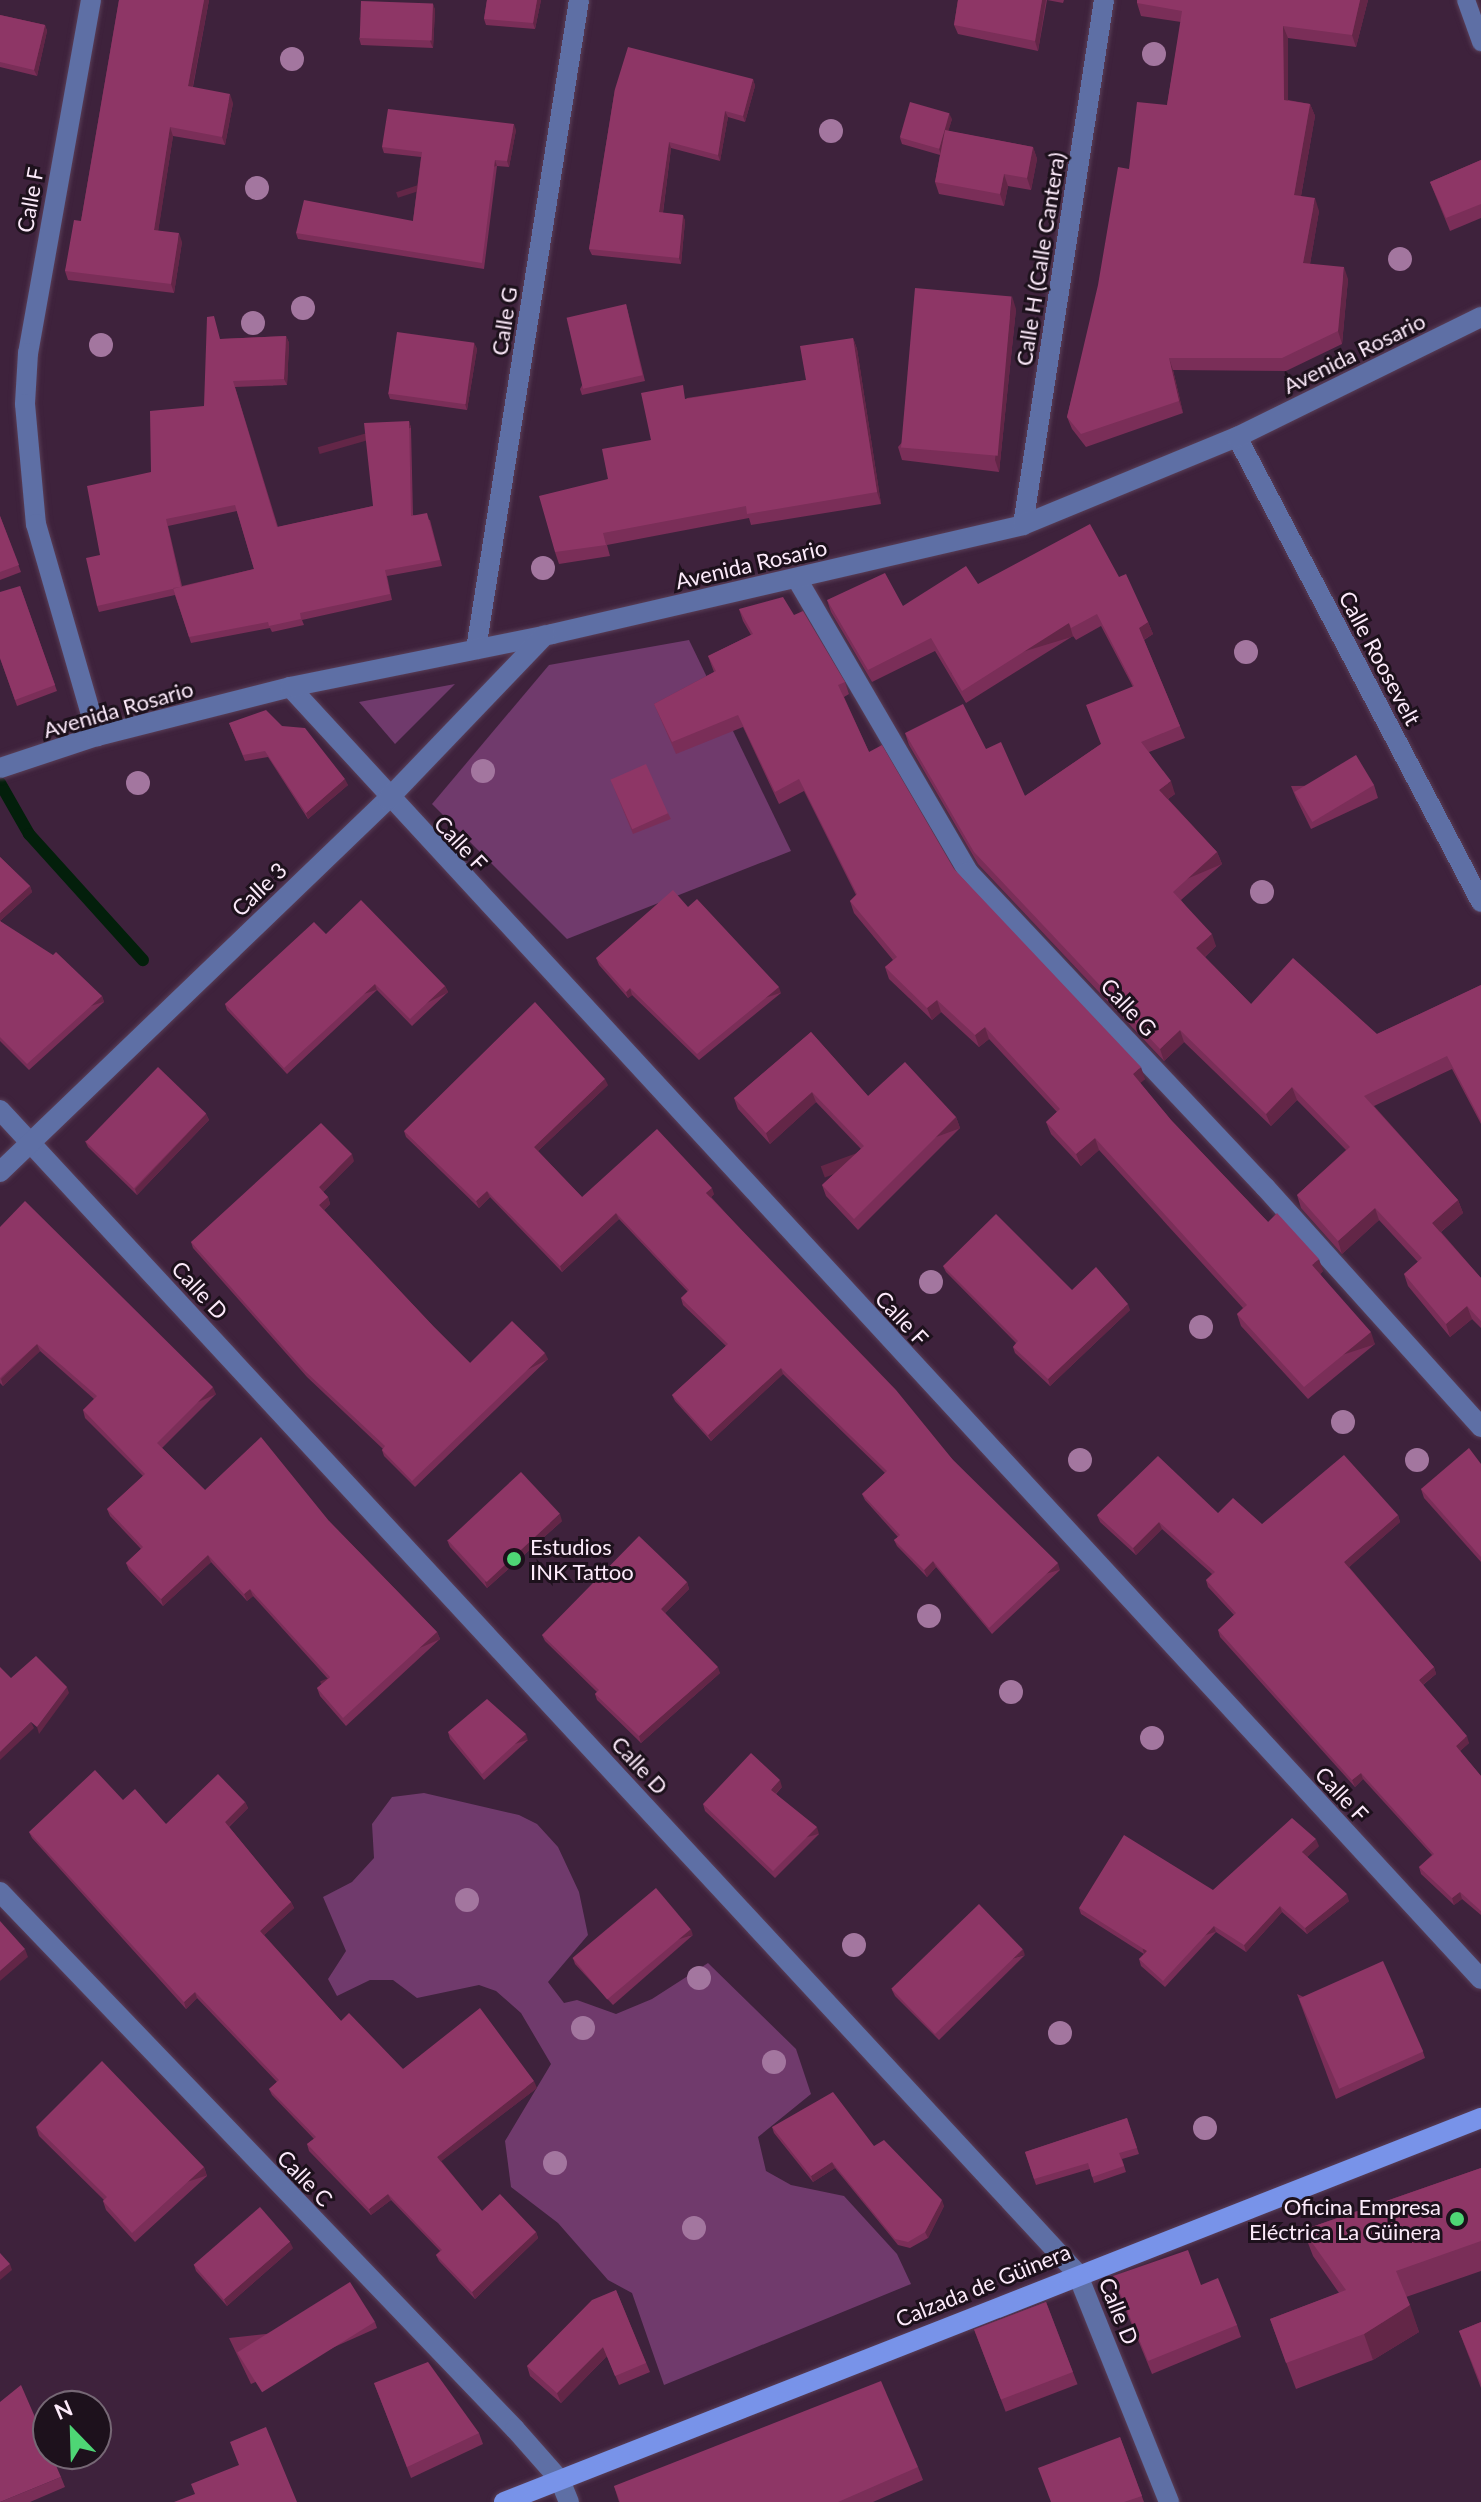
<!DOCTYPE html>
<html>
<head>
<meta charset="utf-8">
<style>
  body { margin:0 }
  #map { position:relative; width:1481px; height:2502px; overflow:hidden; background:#3e223c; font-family:Lato,sans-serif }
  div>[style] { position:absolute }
  .green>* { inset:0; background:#703a6c }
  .stream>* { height:12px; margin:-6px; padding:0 6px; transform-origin:6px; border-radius:6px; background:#031f0b }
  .roads { filter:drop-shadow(0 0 2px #593e57) drop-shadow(0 0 2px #593e57) }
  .service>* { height:18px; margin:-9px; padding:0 9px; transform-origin:9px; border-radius:9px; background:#5e6fa5 }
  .minor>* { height:20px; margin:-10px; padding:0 10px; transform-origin:10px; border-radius:10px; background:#5e6fa5 }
  .secondary>* { height:20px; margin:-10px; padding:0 10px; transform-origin:10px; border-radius:10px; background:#7893e9 }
  .trees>* { width:24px; height:24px; margin:-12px; border-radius:50%; background:#a3769f }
  .wall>* { inset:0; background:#7a2e58; transform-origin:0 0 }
  .shaded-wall>* { inset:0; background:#632647; transform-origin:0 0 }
  .building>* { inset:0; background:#8e3666; transform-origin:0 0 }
  .dots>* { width:22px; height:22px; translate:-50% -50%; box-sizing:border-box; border:4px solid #1d111c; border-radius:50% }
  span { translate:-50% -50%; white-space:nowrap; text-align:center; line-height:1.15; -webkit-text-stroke:6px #1d111c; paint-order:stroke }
  .street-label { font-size:22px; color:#fceafa }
  .poi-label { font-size:22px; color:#fceafa }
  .left { translate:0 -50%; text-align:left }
  .right { translate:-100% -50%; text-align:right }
  .north { position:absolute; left:32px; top:2390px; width:80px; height:80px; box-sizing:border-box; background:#1d111c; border:2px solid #766875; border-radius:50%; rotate:337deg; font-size:22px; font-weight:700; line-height:32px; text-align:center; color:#fceafa }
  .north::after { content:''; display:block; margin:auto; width:28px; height:36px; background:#4ed675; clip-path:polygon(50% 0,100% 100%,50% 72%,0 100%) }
</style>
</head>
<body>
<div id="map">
  <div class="green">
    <div style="clip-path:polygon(689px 640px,791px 851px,567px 939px,432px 804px,549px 665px)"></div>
    <div style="clip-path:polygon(455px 684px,395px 744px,359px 702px)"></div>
    <div style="clip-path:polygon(424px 1793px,519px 1815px,537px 1824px,558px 1847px,579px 1892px,588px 1935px,548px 1982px,564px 2003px,577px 2000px,616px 2014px,652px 1999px,708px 1963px,796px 2049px,811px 2094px,758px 2137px,766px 2171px,791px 2185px,844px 2196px,897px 2254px,911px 2284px,664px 2385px,632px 2293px,608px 2280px,558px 2223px,511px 2187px,505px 2141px,551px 2064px,521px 2013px,496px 1991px,479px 1985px,417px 1998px,393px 1980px,370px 1980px,337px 1996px,328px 1979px,346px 1951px,323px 1897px,352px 1882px,374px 1858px,372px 1824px,392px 1797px)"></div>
  </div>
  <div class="stream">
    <div style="left:0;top:783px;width:59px;rotate:60.4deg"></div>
    <div style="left:29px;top:834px;width:170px;rotate:47.9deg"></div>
  </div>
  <div class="roads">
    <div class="service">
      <div style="left:1466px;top:0;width:45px;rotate:70.3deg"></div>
    </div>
    <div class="minor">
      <div style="left:91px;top:0;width:359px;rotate:100.1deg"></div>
      <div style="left:28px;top:353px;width:51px;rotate:93.4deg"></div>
      <div style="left:25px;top:404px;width:121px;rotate:84.8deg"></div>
      <div style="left:36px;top:524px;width:221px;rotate:73.9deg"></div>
      <div style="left:1237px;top:437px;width:525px;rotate:62.31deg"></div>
      <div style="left:1023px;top:525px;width:531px;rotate:-81.23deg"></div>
      <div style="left:797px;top:579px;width:339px;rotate:59.7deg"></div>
      <div style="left:968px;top:872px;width:433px;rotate:46.7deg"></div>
      <div style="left:1265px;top:1187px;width:323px;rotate:48deg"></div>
      <div style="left:476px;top:649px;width:657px;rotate:-80.98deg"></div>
      <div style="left:290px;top:687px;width:1757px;rotate:47.33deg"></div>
      <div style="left:0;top:768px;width:102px;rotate:-18.3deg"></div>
      <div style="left:97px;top:736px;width:199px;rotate:-14.2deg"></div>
      <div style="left:290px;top:687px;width:267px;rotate:-11.4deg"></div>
      <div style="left:552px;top:634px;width:483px;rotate:-13deg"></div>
      <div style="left:1023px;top:525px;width:231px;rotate:-22.4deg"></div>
      <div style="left:1237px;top:437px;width:272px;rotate:-26.2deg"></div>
      <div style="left:0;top:1110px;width:1585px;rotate:47.2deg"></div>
      <div style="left:1077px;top:2273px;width:247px;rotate:68.1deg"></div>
      <div style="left:0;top:1172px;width:538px;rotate:-43.87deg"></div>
      <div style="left:388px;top:799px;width:227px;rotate:-46.2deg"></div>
      <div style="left:0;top:1892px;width:744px;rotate:46.2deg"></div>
      <div style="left:515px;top:2429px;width:68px;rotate:48.6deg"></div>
      <div style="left:560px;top:2480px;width:24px;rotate:68deg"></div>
    </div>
    <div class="secondary">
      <div style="left:504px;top:2502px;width:1050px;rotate:-21.46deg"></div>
    </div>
  </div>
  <div class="trees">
    <div style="left:1154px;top:54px"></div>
    <div style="left:292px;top:59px"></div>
    <div style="left:831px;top:131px"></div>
    <div style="left:257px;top:188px"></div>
    <div style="left:1400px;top:259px"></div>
    <div style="left:303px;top:308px"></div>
    <div style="left:253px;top:323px"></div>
    <div style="left:101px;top:345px"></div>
    <div style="left:543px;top:568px"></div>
    <div style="left:1246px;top:652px"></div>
    <div style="left:483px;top:771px"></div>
    <div style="left:138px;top:783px"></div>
    <div style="left:1262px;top:892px"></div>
    <div style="left:931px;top:1282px"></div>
    <div style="left:1201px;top:1327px"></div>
    <div style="left:1343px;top:1422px"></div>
    <div style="left:1080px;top:1460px"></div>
    <div style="left:1417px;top:1460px"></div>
    <div style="left:929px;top:1616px"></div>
    <div style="left:1011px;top:1692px"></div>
    <div style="left:1152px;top:1738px"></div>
    <div style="left:467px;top:1900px"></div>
    <div style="left:854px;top:1945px"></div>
    <div style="left:699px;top:1978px"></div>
    <div style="left:583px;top:2028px"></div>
    <div style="left:1060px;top:2033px"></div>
    <div style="left:774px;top:2062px"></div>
    <div style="left:1205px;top:2128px"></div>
    <div style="left:555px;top:2163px"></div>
    <div style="left:694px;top:2228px"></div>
  </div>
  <div class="wall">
    <div style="clip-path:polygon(119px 0,209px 0,193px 87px,233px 103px,225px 145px,173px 136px,158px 231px,182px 242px,174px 293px,68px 280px,65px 271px,81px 221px)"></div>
    <div style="clip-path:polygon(487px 0,541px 0,535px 29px,486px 25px,484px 19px)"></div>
    <div style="clip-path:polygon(958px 0,1064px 0,1063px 3px,1047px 0,1038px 51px,958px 34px,954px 25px)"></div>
    <div style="clip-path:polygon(1137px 0,1368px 0,1356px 47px,1288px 38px,1288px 100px,1310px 104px,1315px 116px,1301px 196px,1319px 211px,1310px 264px,1348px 279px,1342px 344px,1286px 371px,1173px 370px,1183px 413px,1086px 447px,1072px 429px,1067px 417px,1129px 169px,1167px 105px,1181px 22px,1141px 16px,1137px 3px)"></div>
    <div style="clip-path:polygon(433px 4px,435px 10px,433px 48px,361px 45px,359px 38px)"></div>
    <div style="clip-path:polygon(0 15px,45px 25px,47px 31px,37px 76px,0 67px)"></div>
    <div style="clip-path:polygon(753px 79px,755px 86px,745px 122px,728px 117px,720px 161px,671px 148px,663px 213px,683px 215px,685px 221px,681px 264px,592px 255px,589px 249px,615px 89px)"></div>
    <div style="clip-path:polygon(952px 119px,948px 131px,1033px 147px,1037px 159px,1031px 190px,1008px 186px,1004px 206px,939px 194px,935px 182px,940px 155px,902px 144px,900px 138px)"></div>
    <div style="clip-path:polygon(516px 130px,509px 167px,497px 166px,484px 269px,298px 239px,296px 233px,413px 221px,421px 157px,384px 153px,382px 147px)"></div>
    <div style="clip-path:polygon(1481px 160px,1481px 218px,1450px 231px,1430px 182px)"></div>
    <div style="clip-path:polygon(626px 304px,645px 381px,582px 395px,580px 389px)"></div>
    <div style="clip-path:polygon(1016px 309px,999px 472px,902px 460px,898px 447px)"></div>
    <div style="clip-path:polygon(evenodd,286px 336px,289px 343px,287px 385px,235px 387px,278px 527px,373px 506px,409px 421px,411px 428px,413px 515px,430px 520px,442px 566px,387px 576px,392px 600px,302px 620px,304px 625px,272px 632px,270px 628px,191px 643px,175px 595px,99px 612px,97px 606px,100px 555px,151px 472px,204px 406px,221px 339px,286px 336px,237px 511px,254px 569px,182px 586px,168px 526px,237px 511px)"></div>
    <div style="clip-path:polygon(853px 338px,857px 349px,881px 504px,751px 525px,749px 518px,607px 545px,610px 556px,559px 564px,555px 552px,608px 479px,651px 440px,687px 398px,806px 380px)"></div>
    <div style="clip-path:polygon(474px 343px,477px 349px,467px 410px,390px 399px,388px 393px)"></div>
    <div style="clip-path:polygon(0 516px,21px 572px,0 580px)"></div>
    <div style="clip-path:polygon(1119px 577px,1148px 622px,1153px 634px,1144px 640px,1185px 738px,1149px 752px,1175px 794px,1168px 799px,1217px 852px,1222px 864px,1181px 900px,1216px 946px,1205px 957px,1251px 1004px,1377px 1034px,1481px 985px,1481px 1124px,1452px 1069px,1374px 1106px,1458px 1200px,1463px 1213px,1441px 1232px,1481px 1278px,1481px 1328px,1472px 1319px,1450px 1337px,1408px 1286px,1404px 1274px,1418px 1262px,1379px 1220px,1342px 1254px,1301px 1208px,1297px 1195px,1346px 1150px,1297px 1100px,1271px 1126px,1184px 1042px,1164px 1061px,978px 864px,909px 745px,905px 733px,986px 749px,1025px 796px,1101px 744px,1133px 687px,1101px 626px,1076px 640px,1073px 636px,966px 703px,935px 651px,872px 682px,831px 612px,827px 600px,903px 606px,978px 584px)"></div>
    <div style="clip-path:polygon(20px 586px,57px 691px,17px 706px,0 658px)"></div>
    <div style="clip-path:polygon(739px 609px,794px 615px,845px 682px,849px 694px,844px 697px,869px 752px,954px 869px,1145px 1079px,1140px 1083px,1171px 1120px,1268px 1222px,1323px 1271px,1320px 1274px,1375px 1344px,1308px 1399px,1241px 1326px,1237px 1314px,1243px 1308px,1099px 1150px,1081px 1166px,1051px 1134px,1046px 1122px,1057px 1112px,989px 1039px,979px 1047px,941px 1012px,932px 1020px,889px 979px,885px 967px,893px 960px,854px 913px,850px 901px,856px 895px,804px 791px,779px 804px,743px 727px,676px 754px,654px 704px,714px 672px,708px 656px,751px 635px,743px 621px)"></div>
    <div style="clip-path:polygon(229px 723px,282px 726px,348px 785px,308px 819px,268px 757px,245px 761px)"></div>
    <div style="clip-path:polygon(612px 783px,668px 813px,671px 819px,633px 834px)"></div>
    <div style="clip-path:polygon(1374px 785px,1378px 798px,1311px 829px,1296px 798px,1291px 786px)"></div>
    <div style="clip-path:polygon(0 857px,30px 886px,32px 892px,0 921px,102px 996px,104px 1002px,29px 1070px,0 1041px)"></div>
    <div style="clip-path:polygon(688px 907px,781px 993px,699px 1060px,632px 995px,628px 998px,599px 965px,596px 958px)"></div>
    <div style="clip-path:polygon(326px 934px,445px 986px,448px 992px,412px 1026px,377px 990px,287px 1074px,227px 1010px,225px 1004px)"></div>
    <div style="clip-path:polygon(811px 1032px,868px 1096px,956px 1117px,960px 1128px,858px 1230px,826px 1196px,822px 1185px,861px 1149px,816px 1102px,770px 1144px,738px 1109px,734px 1098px)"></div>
    <div style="clip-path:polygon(608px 1085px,538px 1151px,582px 1197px,714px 1194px,711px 1197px,953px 1460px,1060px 1570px,992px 1634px,936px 1567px,927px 1577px,897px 1546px,894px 1540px,898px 1537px,865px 1500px,862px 1494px,885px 1473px,783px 1374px,711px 1441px,675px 1401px,672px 1395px,726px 1346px,683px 1305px,681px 1298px,688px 1292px,619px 1219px,562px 1272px,490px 1197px,479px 1208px,406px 1137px,404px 1131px)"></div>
    <div style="clip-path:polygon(206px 1114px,209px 1120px,137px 1195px,88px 1147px,85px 1141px)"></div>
    <div style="clip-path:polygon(354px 1161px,323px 1192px,328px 1197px,330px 1204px,324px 1210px,434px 1327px,470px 1363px,548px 1359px,415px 1487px,384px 1456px,382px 1450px,383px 1449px,307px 1377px,193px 1248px,191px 1242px)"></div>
    <div style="clip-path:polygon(0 1227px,216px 1394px,162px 1448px,205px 1490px,329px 1521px,437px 1632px,440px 1639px,346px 1726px,320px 1696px,317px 1688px,328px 1679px,253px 1596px,247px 1601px,211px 1562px,163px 1606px,129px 1570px,126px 1563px,141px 1549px,110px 1516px,107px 1509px,143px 1476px,85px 1418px,83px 1410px,94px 1399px,40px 1351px,3px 1386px,0 1383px)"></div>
    <div style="clip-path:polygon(943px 1266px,1072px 1290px,1130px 1310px,1050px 1386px,1015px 1353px,1013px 1347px,1016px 1343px,946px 1272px)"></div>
    <div style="clip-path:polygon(1481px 1464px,1481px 1562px,1424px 1498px,1421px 1489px)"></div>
    <div style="clip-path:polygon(1218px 1513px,1262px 1524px,1398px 1515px,1400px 1522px,1349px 1567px,1434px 1667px,1436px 1674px,1423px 1685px,1469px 1743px,1460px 1751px,1481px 1776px,1481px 1915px,1462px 1899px,1454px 1905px,1421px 1874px,1419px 1867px,1432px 1855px,1363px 1779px,1355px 1787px,1220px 1637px,1218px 1630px,1234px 1615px,1208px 1587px,1206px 1580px,1212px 1574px,1162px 1529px,1136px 1555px,1100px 1522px,1097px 1515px)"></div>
    <div style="clip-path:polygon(562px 1521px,487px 1588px,450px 1547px,447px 1540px)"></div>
    <div style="clip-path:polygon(687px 1582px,689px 1589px,665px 1613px,720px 1673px,641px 1743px,597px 1700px,595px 1694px,597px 1692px,545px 1641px,542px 1635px)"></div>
    <div style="clip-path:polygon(448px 1732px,528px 1740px,484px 1780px,450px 1739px)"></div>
    <div style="clip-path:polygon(782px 1787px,776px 1794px,819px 1834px,775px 1878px,705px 1811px,703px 1804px)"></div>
    <div style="clip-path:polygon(123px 1800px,166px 1824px,245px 1802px,248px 1808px,229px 1827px,291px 1902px,294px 1908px,264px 1935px,341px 2021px,403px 2069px,537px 2088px,441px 2161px,482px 2211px,536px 2232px,538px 2238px,475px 2299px,439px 2261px,436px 2255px,440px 2251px,391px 2200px,371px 2215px,309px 2151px,307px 2144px,314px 2139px,272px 2095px,269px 2089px,277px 2082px,197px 1998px,186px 2009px,32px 1838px,29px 1832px)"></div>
    <div style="clip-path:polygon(1319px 1846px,1307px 1857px,1349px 1901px,1307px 1934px,1282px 1912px,1246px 1952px,1216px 1932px,1165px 1987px,1141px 1966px,1139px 1959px,1144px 1954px,1081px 1914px,1079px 1908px,1213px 1890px)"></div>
    <div style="clip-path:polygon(693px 1935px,613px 2005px,575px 1964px,573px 1958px)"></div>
    <div style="clip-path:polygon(1025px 1955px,939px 2040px,895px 1996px,892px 1990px)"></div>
    <div style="clip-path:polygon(1297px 1994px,1423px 2052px,1425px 2058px,1336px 2099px)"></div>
    <div style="clip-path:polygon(1127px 2118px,1139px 2154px,1122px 2159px,1126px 2172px,1094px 2183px,1090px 2169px,1036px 2185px,1025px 2152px)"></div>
    <div style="clip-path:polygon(36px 2127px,204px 2167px,207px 2176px,135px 2242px,106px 2210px,103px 2201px,104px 2200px,39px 2136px)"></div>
    <div style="clip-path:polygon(772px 2127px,874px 2146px,944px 2206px,928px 2238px,910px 2248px,898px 2245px,835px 2168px,813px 2182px,774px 2133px)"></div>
    <div style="clip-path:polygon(1481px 2168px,1481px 2271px,1406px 2297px,1419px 2332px,1373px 2360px,1296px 2389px,1270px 2319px,1339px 2293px,1313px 2256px,1303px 2230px)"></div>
    <div style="clip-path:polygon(293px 2248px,227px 2306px,196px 2271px,194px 2265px)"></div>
    <div style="clip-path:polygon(1201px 2285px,1237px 2325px,1241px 2337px,1152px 2374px,1117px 2289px)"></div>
    <div style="clip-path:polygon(616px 2290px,650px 2372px,619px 2385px,607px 2356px,561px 2403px,530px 2376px,527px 2366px)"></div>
    <div style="left:1046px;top:2302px;width:88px;height:77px;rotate:69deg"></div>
    <div style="clip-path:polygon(375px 2322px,377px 2328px,251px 2384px,229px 2338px)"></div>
    <div style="clip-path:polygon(1481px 2322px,1481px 2388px,1459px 2331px)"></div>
    <div style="clip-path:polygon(374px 2383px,479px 2433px,483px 2444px,411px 2478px)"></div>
    <div style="clip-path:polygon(1120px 2437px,1144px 2502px,1051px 2502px)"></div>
    <div style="clip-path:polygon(918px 2467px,923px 2480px,873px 2502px,619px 2502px,614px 2486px)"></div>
    <div style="clip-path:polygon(61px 2477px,65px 2487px,30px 2502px,0 2502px)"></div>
  </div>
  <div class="shaded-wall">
    <div style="clip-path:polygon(204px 0,209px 0,191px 95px,188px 86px)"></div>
    <div style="clip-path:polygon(537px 0,541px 0,535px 29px,533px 23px)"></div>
    <div style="clip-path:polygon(1042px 0,1046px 0,1038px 51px,1035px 41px)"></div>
    <div style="clip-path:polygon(1360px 0,1368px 0,1356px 47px,1352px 35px)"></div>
    <div style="clip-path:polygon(433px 4px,435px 10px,433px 48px,430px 41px)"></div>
    <div style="clip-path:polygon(45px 25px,47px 31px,37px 76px,34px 70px)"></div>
    <div style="clip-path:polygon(1283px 26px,1288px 38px,1288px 112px,1284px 100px)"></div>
    <div style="clip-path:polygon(753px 79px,755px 86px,745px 122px,743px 116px)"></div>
    <div style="clip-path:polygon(230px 94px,233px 103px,225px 145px,222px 137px)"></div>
    <div style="clip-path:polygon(1310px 104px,1315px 116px,1299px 207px,1294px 195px)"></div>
    <div style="clip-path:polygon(725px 111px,728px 117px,720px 161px,718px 155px)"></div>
    <div style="clip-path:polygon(949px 113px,952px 119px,941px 155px,939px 149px)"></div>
    <div style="clip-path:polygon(514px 124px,516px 130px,509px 167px,507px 161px)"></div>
    <div style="clip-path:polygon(170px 127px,173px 136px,157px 239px,154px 230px)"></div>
    <div style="clip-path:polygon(669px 142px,671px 148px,662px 219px,659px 212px)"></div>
    <div style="clip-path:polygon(1033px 147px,1037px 159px,1031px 190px,1027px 178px)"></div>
    <div style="left:495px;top:160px;width:6px;height:104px;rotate:72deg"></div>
    <div style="clip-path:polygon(1004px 174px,1008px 186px,1004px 206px,1000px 194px)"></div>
    <div style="clip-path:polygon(1315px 198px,1319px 211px,1308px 276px,1303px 263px)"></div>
    <div style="clip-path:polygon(683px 215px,685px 221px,681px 264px,679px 258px)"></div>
    <div style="clip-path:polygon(179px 233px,182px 242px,174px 293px,171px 284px)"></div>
    <div style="clip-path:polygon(1344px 267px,1348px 279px,1342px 344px,1338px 331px)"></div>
    <div style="clip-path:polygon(1012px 296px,1016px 309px,999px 472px,995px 460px)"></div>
    <div style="clip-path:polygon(286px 336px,289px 343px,287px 385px,284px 379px)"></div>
    <div style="clip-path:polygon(853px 338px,857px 349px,881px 504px,877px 492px)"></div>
    <div style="clip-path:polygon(474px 343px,477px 349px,467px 410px,465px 404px)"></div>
    <div style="clip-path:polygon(1169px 358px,1173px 370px,1183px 413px,1179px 401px)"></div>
    <div style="left:409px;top:421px;width:7px;height:95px;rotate:74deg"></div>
    <div style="clip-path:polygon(1148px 622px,1153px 634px,1143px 640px,1139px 628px)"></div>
    <div style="left:1069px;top:623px;width:14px;height:127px;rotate:73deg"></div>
    <div style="clip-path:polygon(345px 779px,348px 785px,308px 819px,306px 813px)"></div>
    <div style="clip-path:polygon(1171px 781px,1175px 794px,1163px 802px,1159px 790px)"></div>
    <div style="left:1217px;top:852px;width:13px;height:59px;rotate:67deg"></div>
    <div style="clip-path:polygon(30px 886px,32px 892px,0 921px,0 913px)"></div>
    <div style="clip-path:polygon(1212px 934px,1216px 946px,1201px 960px,1196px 948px)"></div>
    <div style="left:375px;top:984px;width:6px;height:124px;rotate:72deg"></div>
    <div style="left:445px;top:986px;width:7px;height:48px;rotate:63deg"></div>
    <div style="left:779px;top:987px;width:6px;height:106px;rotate:72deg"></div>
    <div style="clip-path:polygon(630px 988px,632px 995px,628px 998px,626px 992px)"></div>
    <div style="left:102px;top:996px;width:6px;height:101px;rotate:72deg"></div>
    <div style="clip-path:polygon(937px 1000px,941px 1012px,932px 1020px,927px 1008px)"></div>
    <div style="clip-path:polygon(985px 1027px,989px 1039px,979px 1047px,975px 1035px)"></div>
    <div style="clip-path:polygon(1180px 1030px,1184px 1042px,1164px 1061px,1160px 1049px)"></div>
    <div style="clip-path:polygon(1141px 1067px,1145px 1079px,1137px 1086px,1133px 1074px)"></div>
    <div style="clip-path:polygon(605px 1079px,608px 1085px,536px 1153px,534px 1147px)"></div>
    <div style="clip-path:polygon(1292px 1087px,1297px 1100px,1271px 1126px,1266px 1114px)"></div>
    <div style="clip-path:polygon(812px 1092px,816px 1102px,770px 1144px,766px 1133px)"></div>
    <div style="clip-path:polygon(206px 1114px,209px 1120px,137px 1195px,135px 1189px)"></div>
    <div style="left:956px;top:1117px;width:12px;height:144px;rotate:70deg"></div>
    <div style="clip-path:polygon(1095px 1138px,1099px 1150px,1081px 1166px,1076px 1154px)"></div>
    <div style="clip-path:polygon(352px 1154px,354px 1161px,321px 1194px,319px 1187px)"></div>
    <div style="clip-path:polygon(712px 1188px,714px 1194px,709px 1199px,706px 1193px)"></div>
    <div style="clip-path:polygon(487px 1191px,490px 1197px,479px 1208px,476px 1201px)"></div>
    <div style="clip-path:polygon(328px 1197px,330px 1204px,322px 1212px,319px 1205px)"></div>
    <div style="clip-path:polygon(1458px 1200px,1463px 1213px,1437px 1235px,1432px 1223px)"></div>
    <div style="clip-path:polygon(1375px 1208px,1379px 1220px,1342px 1254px,1338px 1241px)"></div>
    <div style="clip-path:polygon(616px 1213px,619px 1219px,562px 1272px,560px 1266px)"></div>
    <div style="clip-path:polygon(1319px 1259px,1323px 1271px,1317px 1277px,1312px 1265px)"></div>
    <div style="clip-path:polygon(1128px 1304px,1130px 1310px,1050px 1386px,1048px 1379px)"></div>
    <div style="clip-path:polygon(1467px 1306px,1472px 1319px,1450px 1337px,1446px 1324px)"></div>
    <div style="left:1371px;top:1332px;width:13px;height:87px;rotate:72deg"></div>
    <div style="clip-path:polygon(37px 1344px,40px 1351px,3px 1386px,1px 1379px)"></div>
    <div style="left:545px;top:1353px;width:7px;height:185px;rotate:63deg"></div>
    <div style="clip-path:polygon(781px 1368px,783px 1374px,711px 1441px,708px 1435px)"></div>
    <div style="left:213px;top:1387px;width:8px;height:79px;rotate:67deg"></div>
    <div style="clip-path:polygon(560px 1514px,562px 1521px,487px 1588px,485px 1582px)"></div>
    <div style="clip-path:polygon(1398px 1515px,1400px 1522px,1347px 1569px,1344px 1562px)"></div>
    <div style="clip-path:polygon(1159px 1522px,1162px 1529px,1136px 1555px,1133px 1548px)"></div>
    <div style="clip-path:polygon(208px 1555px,211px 1562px,163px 1606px,161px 1599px)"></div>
    <div style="clip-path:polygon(933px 1561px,936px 1567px,927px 1577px,924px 1570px)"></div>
    <div style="left:1058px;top:1563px;width:7px;height:95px;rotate:74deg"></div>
    <div style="clip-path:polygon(687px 1582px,689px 1589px,663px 1615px,661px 1609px)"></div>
    <div style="clip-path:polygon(250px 1589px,253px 1596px,247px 1601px,244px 1594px)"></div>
    <div style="left:437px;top:1632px;width:8px;height:127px;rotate:67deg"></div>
    <div style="clip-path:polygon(718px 1667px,720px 1673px,641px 1743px,639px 1736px)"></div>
    <div style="clip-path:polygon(1434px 1667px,1436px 1674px,1421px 1686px,1419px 1680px)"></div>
    <div style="clip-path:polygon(67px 1687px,69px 1693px,39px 1734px,37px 1727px)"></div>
    <div style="clip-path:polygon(31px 1722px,34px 1728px,0 1760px,0 1752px)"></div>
    <div style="left:526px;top:1734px;width:6px;height:59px;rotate:72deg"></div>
    <div style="clip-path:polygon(1467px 1736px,1469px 1743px,1459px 1752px,1456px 1746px)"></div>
    <div style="clip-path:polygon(1361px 1773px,1363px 1779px,1355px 1787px,1352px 1780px)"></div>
    <div style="clip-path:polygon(780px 1780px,782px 1787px,773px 1796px,771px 1790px)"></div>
    <div style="clip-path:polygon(245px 1802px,248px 1808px,227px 1828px,225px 1822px)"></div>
    <div style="left:817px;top:1827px;width:7px;height:62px;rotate:74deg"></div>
    <div style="clip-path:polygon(1316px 1839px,1319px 1846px,1305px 1859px,1302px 1852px)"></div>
    <div style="clip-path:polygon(1460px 1892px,1462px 1899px,1454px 1905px,1452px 1898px)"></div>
    <div style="clip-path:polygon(1347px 1894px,1349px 1901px,1307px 1934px,1305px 1928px)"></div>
    <div style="clip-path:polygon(291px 1902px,294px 1908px,262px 1937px,260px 1931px)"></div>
    <div style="clip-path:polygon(1280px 1906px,1282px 1912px,1246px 1952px,1244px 1945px)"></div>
    <div style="left:1214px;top:1926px;width:6px;height:75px;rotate:72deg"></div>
    <div style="left:691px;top:1929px;width:6px;height:107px;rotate:72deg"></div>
    <div style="clip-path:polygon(25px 1949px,28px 1957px,0 1981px,0 1971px)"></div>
    <div style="left:1023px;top:1949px;width:6px;height:121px;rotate:72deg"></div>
    <div style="clip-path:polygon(195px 1992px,197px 1998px,186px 2009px,184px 2002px)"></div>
    <div style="clip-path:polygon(534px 2081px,537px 2088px,439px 2163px,437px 2157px)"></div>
    <div style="clip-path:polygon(832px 2162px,835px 2168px,813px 2182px,811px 2176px)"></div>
    <div style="left:204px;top:2167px;width:9px;height:98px;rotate:72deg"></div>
    <div style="clip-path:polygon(388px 2194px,391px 2200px,371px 2215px,369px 2209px)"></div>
    <div style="clip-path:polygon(942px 2200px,944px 2206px,928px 2238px,925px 2232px)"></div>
    <div style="clip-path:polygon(536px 2232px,538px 2238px,475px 2299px,472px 2292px)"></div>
    <div style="clip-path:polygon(290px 2242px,293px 2248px,227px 2306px,224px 2299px)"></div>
    <div style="clip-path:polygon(10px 2264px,12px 2270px,0 2280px,0 2272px)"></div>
    <div style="clip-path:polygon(1410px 2305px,1419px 2332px,1373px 2360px,1364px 2334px)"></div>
    <div style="clip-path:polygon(603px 2347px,607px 2356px,561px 2403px,557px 2393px)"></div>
  </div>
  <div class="building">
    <div style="clip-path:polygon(119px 0,204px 0,188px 86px,230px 94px,222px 137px,170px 127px,154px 230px,179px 233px,171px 284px,65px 271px,74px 220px,81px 221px)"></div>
    <div style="clip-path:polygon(487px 0,537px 0,533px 23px,484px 19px)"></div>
    <div style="clip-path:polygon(958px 0,1042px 0,1035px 41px,954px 25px)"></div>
    <div style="clip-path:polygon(1137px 0,1360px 0,1352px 35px,1283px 26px,1284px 100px,1310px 104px,1294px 195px,1315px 198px,1303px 263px,1344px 267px,1338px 331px,1282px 358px,1169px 358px,1179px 401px,1081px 434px,1067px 417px,1098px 285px,1118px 167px,1129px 169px,1137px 102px,1167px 105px,1182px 11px,1137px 3px)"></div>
    <div style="left:361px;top:1px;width:72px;height:37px;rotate:2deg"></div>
    <div style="clip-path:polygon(0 15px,45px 25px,34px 70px,0 62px)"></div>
    <div style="clip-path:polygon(628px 47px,753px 79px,743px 116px,725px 111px,718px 155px,669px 142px,659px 212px,683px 215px,679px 258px,589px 249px,615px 89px)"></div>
    <div style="left:910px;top:102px;width:41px;height:37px;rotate:16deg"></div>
    <div style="clip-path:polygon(388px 109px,514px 124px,507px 161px,495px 160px,482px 263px,296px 233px,304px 200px,413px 221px,422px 152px,382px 147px)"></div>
    <div style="clip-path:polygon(945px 130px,1033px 147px,1027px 178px,1004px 174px,1000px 194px,935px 182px)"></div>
    <div style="clip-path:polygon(1481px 160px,1481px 204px,1446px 218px,1430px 182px)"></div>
    <div style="left:915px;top:288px;width:97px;height:160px;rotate:5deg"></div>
    <div style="left:626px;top:304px;width:73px;height:61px;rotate:77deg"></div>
    <div style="clip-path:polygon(evenodd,214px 316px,220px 339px,286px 336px,284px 379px,233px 381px,277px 527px,373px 506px,364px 423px,409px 421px,411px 516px,427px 513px,440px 560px,385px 570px,390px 594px,300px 613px,301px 619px,269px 626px,268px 622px,189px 637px,173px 588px,181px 587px,97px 606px,86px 558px,100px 555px,87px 486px,151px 472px,150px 411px,204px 406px,207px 317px,214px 316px,235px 505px,254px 569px,181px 587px,166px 519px,235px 505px)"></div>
    <div style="left:397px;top:332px;width:78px;height:62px;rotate:8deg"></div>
    <div style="clip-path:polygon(853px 338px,877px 492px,747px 514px,746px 506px,603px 533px,606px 545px,555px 552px,539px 496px,608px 479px,602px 449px,651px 440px,641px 393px,683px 385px,685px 399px,806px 380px,800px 346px)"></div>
    <div style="clip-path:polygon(0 516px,19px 565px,0 572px)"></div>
    <div style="clip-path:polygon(1090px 524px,1119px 577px,1126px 574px,1148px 622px,1139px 628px,1180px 726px,1141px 742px,1171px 781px,1159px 790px,1217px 852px,1173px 892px,1212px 934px,1196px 948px,1251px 1004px,1293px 958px,1377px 1034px,1481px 985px,1481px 1121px,1447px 1056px,1364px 1096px,1458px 1200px,1432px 1223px,1481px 1278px,1481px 1321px,1467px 1306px,1446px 1324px,1404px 1274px,1422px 1258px,1375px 1208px,1338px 1241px,1297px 1195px,1350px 1147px,1292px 1087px,1266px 1114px,1180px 1030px,1160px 1049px,974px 852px,905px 733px,963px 704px,986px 749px,1001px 742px,1025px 796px,1101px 744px,1086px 705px,1134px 686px,1097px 614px,1071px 628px,1069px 623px,962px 691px,931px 638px,868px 670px,827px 600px,885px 573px,903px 606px,966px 566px,978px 584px)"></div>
    <div style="clip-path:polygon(20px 586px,55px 685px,15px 700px,0 658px,0 592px)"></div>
    <div style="clip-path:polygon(783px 597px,794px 615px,803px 611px,845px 682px,838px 685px,869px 752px,882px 745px,954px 869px,1141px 1067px,1133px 1074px,1171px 1120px,1268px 1222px,1277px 1213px,1319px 1259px,1312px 1265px,1371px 1332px,1304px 1387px,1237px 1314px,1247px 1305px,1095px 1138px,1076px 1154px,1046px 1122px,1060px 1109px,985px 1027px,975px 1035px,937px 1000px,927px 1008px,885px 967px,897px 957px,850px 901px,857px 894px,799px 779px,775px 792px,738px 715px,672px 742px,654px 704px,716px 671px,708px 656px,753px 634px,739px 609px)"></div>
    <div style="clip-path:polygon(266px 710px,282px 726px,305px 728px,345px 779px,306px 813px,265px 751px,243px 755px,229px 723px)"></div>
    <div style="left:1356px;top:755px;width:35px;height:72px;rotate:59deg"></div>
    <div style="left:646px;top:764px;width:54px;height:39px;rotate:66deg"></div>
    <div style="clip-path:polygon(0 857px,30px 886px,0 913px)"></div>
    <div style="clip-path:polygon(673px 890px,688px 907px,697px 899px,779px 987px,697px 1054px,630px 988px,626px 992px,596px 958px)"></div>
    <div style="clip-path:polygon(361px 900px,445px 986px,410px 1019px,375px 984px,284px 1068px,225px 1004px,314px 922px,326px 934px)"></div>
    <div style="clip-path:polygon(0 921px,53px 955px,56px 952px,102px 996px,27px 1064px,0 1037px)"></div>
    <div style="clip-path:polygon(535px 1002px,605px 1079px,534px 1147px,582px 1197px,657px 1129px,712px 1188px,706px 1193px,896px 1390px,953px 1460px,1058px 1563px,989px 1628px,933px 1561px,924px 1570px,894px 1540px,900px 1535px,862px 1494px,887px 1471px,781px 1368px,708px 1435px,672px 1395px,728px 1344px,681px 1298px,689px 1290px,616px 1213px,560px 1266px,487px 1191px,476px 1201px,404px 1131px)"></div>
    <div style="clip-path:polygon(811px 1032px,868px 1096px,905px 1062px,956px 1117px,854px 1219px,822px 1185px,864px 1146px,812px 1092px,766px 1133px,734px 1098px)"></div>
    <div style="left:158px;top:1067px;width:67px;height:104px;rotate:44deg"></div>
    <div style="clip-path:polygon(321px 1123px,352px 1154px,319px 1187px,328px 1197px,319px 1205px,434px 1327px,470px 1363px,512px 1321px,545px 1353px,412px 1481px,382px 1450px,385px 1446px,305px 1371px,191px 1242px)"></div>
    <div style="clip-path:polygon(25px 1201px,213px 1387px,157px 1443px,205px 1490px,261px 1437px,329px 1521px,437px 1632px,343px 1718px,317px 1688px,330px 1677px,250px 1589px,244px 1594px,208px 1555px,161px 1599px,126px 1563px,143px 1547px,107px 1509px,145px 1474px,83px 1410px,97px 1396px,37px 1344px,0 1378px,0 1227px)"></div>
    <div style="clip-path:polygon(996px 1214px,1072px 1290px,1096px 1267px,1128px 1304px,1048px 1379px,1013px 1347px,1018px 1341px,943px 1266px)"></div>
    <div style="clip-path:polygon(1469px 1448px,1481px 1464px,1481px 1557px,1421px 1489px)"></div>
    <div style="clip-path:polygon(1344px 1455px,1398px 1515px,1344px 1562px,1434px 1667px,1419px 1680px,1467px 1736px,1456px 1746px,1481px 1776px,1481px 1911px,1460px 1892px,1452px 1898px,1419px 1867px,1434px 1854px,1361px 1773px,1352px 1780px,1218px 1630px,1236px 1613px,1206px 1580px,1215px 1572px,1159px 1522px,1133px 1548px,1097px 1515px,1158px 1456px,1218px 1513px,1233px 1498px,1262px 1524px)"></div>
    <div style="left:521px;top:1472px;width:57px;height:100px;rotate:47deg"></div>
    <div style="clip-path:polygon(639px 1536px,687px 1582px,661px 1609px,718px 1667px,639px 1736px,595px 1694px,599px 1690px,542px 1635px)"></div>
    <div style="clip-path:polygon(36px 1656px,67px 1687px,37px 1727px,31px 1722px,0 1752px,0 1667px,11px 1678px)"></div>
    <div style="clip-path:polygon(487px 1699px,526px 1734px,482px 1774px,448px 1732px)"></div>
    <div style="clip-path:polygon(751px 1753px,780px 1780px,771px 1790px,817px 1827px,773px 1871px,703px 1804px)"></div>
    <div style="clip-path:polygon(95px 1770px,123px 1800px,135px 1789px,166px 1824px,218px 1774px,245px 1802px,225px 1822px,291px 1902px,260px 1931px,341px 2021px,349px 2013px,403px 2069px,480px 2008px,534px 2081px,437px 2157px,482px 2211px,500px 2194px,536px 2232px,472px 2292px,436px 2255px,442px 2250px,388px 2194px,369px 2209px,307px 2144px,316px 2137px,269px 2089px,279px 2080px,195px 1992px,184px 2002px,29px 1832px)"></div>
    <div style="clip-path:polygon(1292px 1818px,1316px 1839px,1302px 1852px,1347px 1894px,1305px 1928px,1280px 1906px,1244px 1945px,1214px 1926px,1163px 1981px,1139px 1959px,1147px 1951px,1079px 1908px,1124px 1835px,1213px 1890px)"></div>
    <div style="left:656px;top:1888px;width:54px;height:109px;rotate:50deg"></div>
    <div style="left:979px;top:1904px;width:63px;height:122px;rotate:46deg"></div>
    <div style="clip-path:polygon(0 1921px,25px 1949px,0 1971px)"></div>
    <div style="left:1383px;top:1961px;width:99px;height:92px;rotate:66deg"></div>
    <div style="clip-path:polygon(102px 2061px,204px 2167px,132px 2233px,103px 2201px,107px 2197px,36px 2127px)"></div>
    <div style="clip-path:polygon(833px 2092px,874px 2146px,884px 2140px,942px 2200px,925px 2232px,908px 2242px,895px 2239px,832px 2162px,811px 2176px,772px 2127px)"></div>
    <div style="clip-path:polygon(1127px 2118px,1137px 2148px,1119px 2153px,1124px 2166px,1092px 2177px,1088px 2163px,1034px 2179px,1025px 2152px)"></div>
    <div style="clip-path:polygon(1481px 2168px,1481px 2241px,1396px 2271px,1410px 2305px,1364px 2334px,1286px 2363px,1270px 2319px,1346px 2290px,1303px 2230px)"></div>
    <div style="left:260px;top:2207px;width:46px;height:88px;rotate:49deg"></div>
    <div style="clip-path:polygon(1188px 2250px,1201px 2285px,1218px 2278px,1237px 2325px,1148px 2361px,1113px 2276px)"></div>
    <div style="clip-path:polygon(0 2253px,10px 2264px,0 2272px)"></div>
    <div style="left:350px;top:2282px;width:47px;height:133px;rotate:58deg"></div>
    <div style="clip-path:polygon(616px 2290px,646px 2363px,615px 2376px,603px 2347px,557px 2393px,527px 2366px,592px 2300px)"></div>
    <div style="left:1046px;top:2302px;width:75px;height:77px;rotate:69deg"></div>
    <div style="clip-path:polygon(1481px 2322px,1481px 2384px,1459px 2331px)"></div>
    <div style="clip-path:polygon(428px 2362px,479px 2433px,407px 2467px,374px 2383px)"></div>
    <div style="clip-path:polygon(881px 2381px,918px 2467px,838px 2502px,620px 2502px,614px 2486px)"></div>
    <div style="clip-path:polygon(21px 2385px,48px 2447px,48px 2454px,51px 2454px,61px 2477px,0 2502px,0 2402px)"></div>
    <div style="clip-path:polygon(266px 2427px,297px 2502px,174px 2502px,195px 2494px,191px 2484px,239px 2465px,230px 2442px)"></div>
    <div style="clip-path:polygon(1120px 2437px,1142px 2496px,1124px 2502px,1051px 2502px,1038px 2468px)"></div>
  </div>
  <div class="dots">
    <div style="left:514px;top:1559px;background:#4ed675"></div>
    <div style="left:1457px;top:2219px;background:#4ed675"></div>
  </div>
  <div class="street-label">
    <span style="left:30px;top:200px;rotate:-80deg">Calle F</span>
    <span style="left:1040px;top:259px;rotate:-81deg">Calle H (Calle Cantera)</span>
    <span style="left:504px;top:321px;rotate:-81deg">Calle G</span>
    <span style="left:1354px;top:353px;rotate:-26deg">Avenida Rosario</span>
    <span style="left:751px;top:564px;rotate:-13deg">Avenida Rosario</span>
    <span style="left:1380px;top:658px;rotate:62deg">Calle Roosevelt</span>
    <span style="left:118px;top:709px;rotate:-16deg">Avenida Rosario</span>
    <span style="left:461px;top:843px;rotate:47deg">Calle F</span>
    <span style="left:259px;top:889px;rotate:-44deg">Calle 3</span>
    <span style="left:1129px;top:1007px;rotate:47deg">Calle G</span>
    <span style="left:200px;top:1290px;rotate:47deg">Calle D</span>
    <span style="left:902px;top:1318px;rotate:47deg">Calle F</span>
    <span style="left:640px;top:1765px;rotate:47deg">Calle D</span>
    <span style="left:1342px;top:1794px;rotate:47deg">Calle F</span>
    <span style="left:305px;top:2178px;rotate:46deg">Calle C</span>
    <span style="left:983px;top:2285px;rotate:-22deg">Calzada de Güinera</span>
    <span style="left:1119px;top:2311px;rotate:68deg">Calle D</span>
  </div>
  <div class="poi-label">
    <span class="left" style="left:530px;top:1559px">Estudios<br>INK Tattoo</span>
    <span class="right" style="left:1441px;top:2219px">Oficina Empresa<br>Eléctrica La Güinera</span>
  </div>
  <div class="north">N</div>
</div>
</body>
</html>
